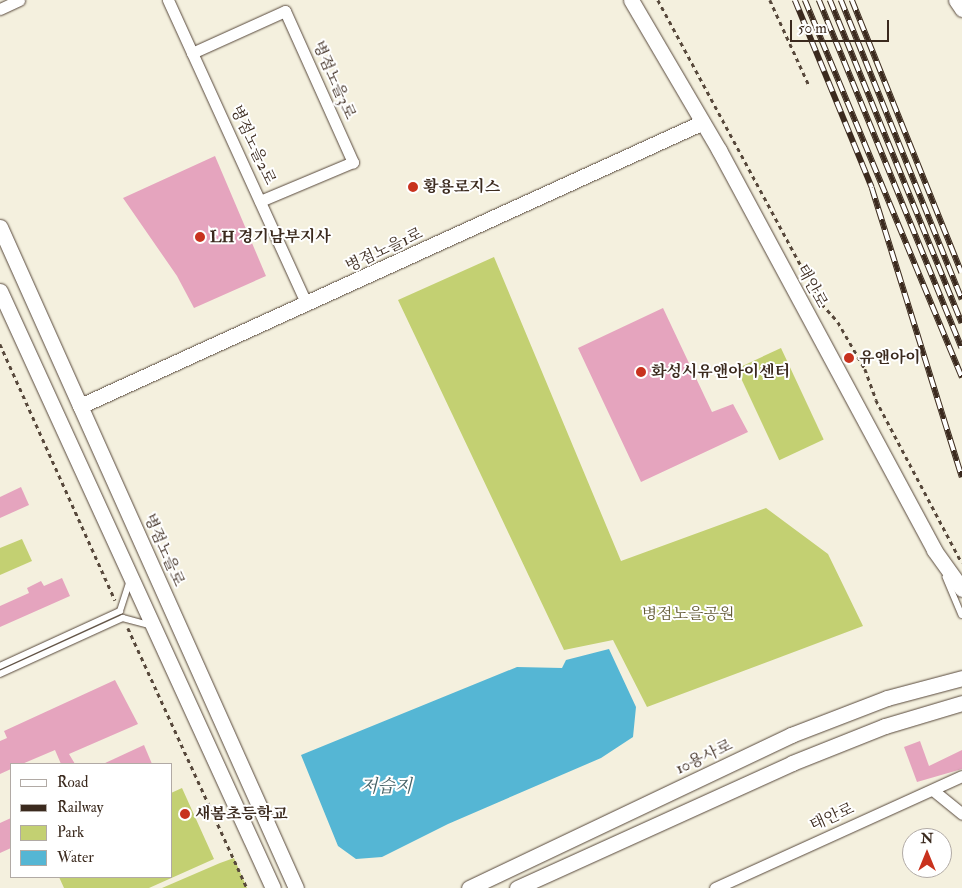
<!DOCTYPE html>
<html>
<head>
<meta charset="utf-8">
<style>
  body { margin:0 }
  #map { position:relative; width:962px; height:888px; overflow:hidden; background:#f4f0de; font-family:"IM FELL Double Pica","Noto Serif KR",serif }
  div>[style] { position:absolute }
  .green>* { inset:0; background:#c3d072; transform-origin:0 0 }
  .water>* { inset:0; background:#55b6d4 }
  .building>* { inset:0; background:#e5a4be }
  .path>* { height:2.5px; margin-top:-1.25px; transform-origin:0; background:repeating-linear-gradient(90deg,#57483b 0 4px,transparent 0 8px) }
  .roads { filter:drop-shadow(0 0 1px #57483b) drop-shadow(0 0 1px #57483b) }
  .lane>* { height:5.5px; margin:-2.75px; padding:0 2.75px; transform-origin:2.75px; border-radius:2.75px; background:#fff }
  .street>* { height:11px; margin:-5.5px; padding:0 5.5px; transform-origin:5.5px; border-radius:5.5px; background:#fff }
  .secondary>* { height:15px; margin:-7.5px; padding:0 7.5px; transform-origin:7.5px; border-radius:7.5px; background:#fff }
  .rail>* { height:5.5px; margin-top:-2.75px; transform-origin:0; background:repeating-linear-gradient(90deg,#fff 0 11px,#3b2a1e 0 22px); box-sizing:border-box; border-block:1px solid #3b2a1e }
  .dots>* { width:14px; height:14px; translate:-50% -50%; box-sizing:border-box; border:2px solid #fff; border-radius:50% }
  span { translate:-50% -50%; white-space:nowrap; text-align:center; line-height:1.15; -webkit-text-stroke:4px #fff; paint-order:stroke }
  .street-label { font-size:16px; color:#3b2a1e }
  .poi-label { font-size:16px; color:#3b2a1e; font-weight:700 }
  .left { translate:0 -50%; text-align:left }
  .park-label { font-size:16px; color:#645c37 }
  .water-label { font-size:18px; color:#456267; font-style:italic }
  .legend { position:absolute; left:10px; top:763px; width:162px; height:115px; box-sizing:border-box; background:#fff; border:1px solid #b1aaa5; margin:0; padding:6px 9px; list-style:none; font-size:15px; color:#3b2a1e }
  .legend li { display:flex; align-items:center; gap:10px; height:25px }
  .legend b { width:25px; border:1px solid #b1aaa5 }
  .north { position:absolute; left:902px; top:828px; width:50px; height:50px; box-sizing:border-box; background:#fff; border:1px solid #b1aaa5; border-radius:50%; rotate:0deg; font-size:14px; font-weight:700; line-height:20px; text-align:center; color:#3b2a1e }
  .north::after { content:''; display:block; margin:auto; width:18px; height:22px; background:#c8321e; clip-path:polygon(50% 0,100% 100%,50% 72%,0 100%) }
  .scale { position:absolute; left:790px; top:20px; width:99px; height:22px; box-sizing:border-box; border:2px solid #3b2a1e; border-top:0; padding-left:6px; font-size:15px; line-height:18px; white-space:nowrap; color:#3b2a1e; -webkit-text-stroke:4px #fff; paint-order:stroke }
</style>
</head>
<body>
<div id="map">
  <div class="green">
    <div style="clip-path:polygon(494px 257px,621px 561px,766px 508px,828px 554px,863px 626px,647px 707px,613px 640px,564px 650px,398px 300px)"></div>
    <div style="left:781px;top:348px;width:101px;height:49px;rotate:65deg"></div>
    <div style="clip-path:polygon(22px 539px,32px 561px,0 575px,0 548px)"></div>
    <div style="clip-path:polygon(182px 788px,214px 859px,149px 888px,64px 888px,59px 877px,171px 877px,171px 793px)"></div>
    <div style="clip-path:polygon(234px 858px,247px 888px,162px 888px,220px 863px)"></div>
  </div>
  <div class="water">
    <div style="clip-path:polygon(609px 649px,636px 707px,633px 737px,601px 758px,448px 824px,382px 857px,356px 859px,338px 846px,301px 755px,517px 667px,562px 668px,566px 660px)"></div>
  </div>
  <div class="building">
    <div style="clip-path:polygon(215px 156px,266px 276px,194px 308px,177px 276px,123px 198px)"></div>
    <div style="clip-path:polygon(663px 308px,712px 412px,733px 404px,748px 432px,641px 482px,578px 348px)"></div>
    <div style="clip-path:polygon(21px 487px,29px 505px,0 518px,0 497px)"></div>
    <div style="clip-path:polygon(62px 578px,70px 596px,0 627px,0 606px,29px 593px,27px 588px,41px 581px,44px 586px)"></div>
    <div style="clip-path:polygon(115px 680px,138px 724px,69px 754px,75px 764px,61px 764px,55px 750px,22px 764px,11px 764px,11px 769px,0 774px,0 741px,7px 738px,4px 731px)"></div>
    <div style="clip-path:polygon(920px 741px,929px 766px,962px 750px,962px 769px,917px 782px,904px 747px)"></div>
    <div style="clip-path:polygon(144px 745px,152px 764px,103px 764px)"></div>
    <div style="clip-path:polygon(11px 818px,11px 848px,0 853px,0 823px)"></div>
  </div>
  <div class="path">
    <div style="left:658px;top:0;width:345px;rotate:61.7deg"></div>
    <div style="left:822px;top:304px;width:24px;rotate:48deg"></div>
    <div style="left:838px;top:322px;width:54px;rotate:60.1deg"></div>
    <div style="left:865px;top:369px;width:33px;rotate:70deg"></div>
    <div style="left:876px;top:400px;width:184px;rotate:62.2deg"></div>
    <div style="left:770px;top:0;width:94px;rotate:65.4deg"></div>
    <div style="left:0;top:344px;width:281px;rotate:65.8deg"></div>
    <div style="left:128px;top:628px;width:286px;rotate:65.4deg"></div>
  </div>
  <div class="roads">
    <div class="lane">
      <div style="left:946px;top:577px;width:41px;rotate:67.2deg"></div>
      <div style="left:0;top:666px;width:132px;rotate:-24.6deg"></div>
      <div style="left:120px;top:611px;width:32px;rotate:-72deg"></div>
      <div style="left:0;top:674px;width:135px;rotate:-24.5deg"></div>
      <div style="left:123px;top:618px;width:28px;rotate:15deg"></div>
    </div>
    <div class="street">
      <div style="left:168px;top:0;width:335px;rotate:65.5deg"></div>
      <div style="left:0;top:9px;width:21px;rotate:-25deg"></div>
      <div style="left:192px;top:53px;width:102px;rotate:-24.3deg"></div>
      <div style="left:285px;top:11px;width:166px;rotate:65.8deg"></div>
      <div style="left:353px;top:162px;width:101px;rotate:157.2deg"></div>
      <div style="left:934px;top:791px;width:36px;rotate:39deg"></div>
      <div style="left:715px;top:888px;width:271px;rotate:-24.4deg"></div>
    </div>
    <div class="secondary">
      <div style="left:631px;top:0;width:174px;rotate:59.6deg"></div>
      <div style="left:719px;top:150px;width:454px;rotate:61.7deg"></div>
      <div style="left:934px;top:550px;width:48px;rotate:54.3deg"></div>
      <div style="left:956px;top:0;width:11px;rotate:56deg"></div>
      <div style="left:0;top:227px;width:724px;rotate:65.88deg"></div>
      <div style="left:0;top:291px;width:656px;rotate:65.43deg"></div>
      <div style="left:80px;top:406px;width:682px;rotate:-24.5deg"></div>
      <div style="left:469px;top:888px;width:357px;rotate:-25.4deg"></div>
      <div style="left:791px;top:735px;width:103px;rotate:-21.1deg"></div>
      <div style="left:887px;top:698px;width:78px;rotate:-14.9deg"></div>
      <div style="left:517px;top:888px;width:302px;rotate:-24.4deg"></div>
      <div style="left:792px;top:763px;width:100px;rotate:-21.7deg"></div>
      <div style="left:885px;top:726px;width:80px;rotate:-16.6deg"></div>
    </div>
  </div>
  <div class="rail">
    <div style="left:795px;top:0;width:203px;rotate:67.7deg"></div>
    <div style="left:872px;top:188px;width:303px;rotate:72.7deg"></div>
    <div style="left:805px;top:0;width:409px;rotate:67.4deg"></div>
    <div style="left:819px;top:0;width:376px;rotate:67.7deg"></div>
    <div style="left:830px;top:0;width:349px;rotate:67.8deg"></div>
    <div style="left:841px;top:0;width:323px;rotate:68deg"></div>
    <div style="left:852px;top:0;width:294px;rotate:68.1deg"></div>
  </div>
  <div class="dots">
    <div style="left:413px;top:187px;background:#c8321e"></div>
    <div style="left:200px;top:237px;background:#c8321e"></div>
    <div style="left:849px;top:358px;background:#c8321e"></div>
    <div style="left:641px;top:372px;background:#c8321e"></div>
    <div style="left:185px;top:814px;background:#c8321e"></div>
  </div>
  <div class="street-label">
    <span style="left:334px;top:80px;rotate:66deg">병점노을3로</span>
    <span style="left:253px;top:145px;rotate:65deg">병점노을2로</span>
    <span style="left:384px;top:250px;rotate:-25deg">병점노을1로</span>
    <span style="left:812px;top:286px;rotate:62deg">태안로</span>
    <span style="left:164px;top:550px;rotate:66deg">병점노을로</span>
    <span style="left:704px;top:757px;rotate:-25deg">10용사로</span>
    <span style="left:832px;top:817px;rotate:-24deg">태안로</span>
  </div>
  <div class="poi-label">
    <span class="left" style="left:423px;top:187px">황용로지스</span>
    <span class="left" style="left:210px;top:237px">LH 경기남부지사</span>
    <span class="left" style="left:859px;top:358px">유앤아이</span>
    <span class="left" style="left:651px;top:372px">화성시유앤아이센터</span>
    <span class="left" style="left:195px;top:814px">새봄초등학교</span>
  </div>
  <div class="park-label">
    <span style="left:688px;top:614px">병점노을공원</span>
  </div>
  <div class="water-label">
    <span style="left:386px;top:787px">저습지</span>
  </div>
  <ul class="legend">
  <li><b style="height:6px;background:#fff"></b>Road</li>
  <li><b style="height:6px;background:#3b2a1e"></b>Railway</li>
  <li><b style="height:14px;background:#c3d072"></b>Park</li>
  <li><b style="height:14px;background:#55b6d4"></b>Water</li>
  </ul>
  <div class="north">N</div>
  <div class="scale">50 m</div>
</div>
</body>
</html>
